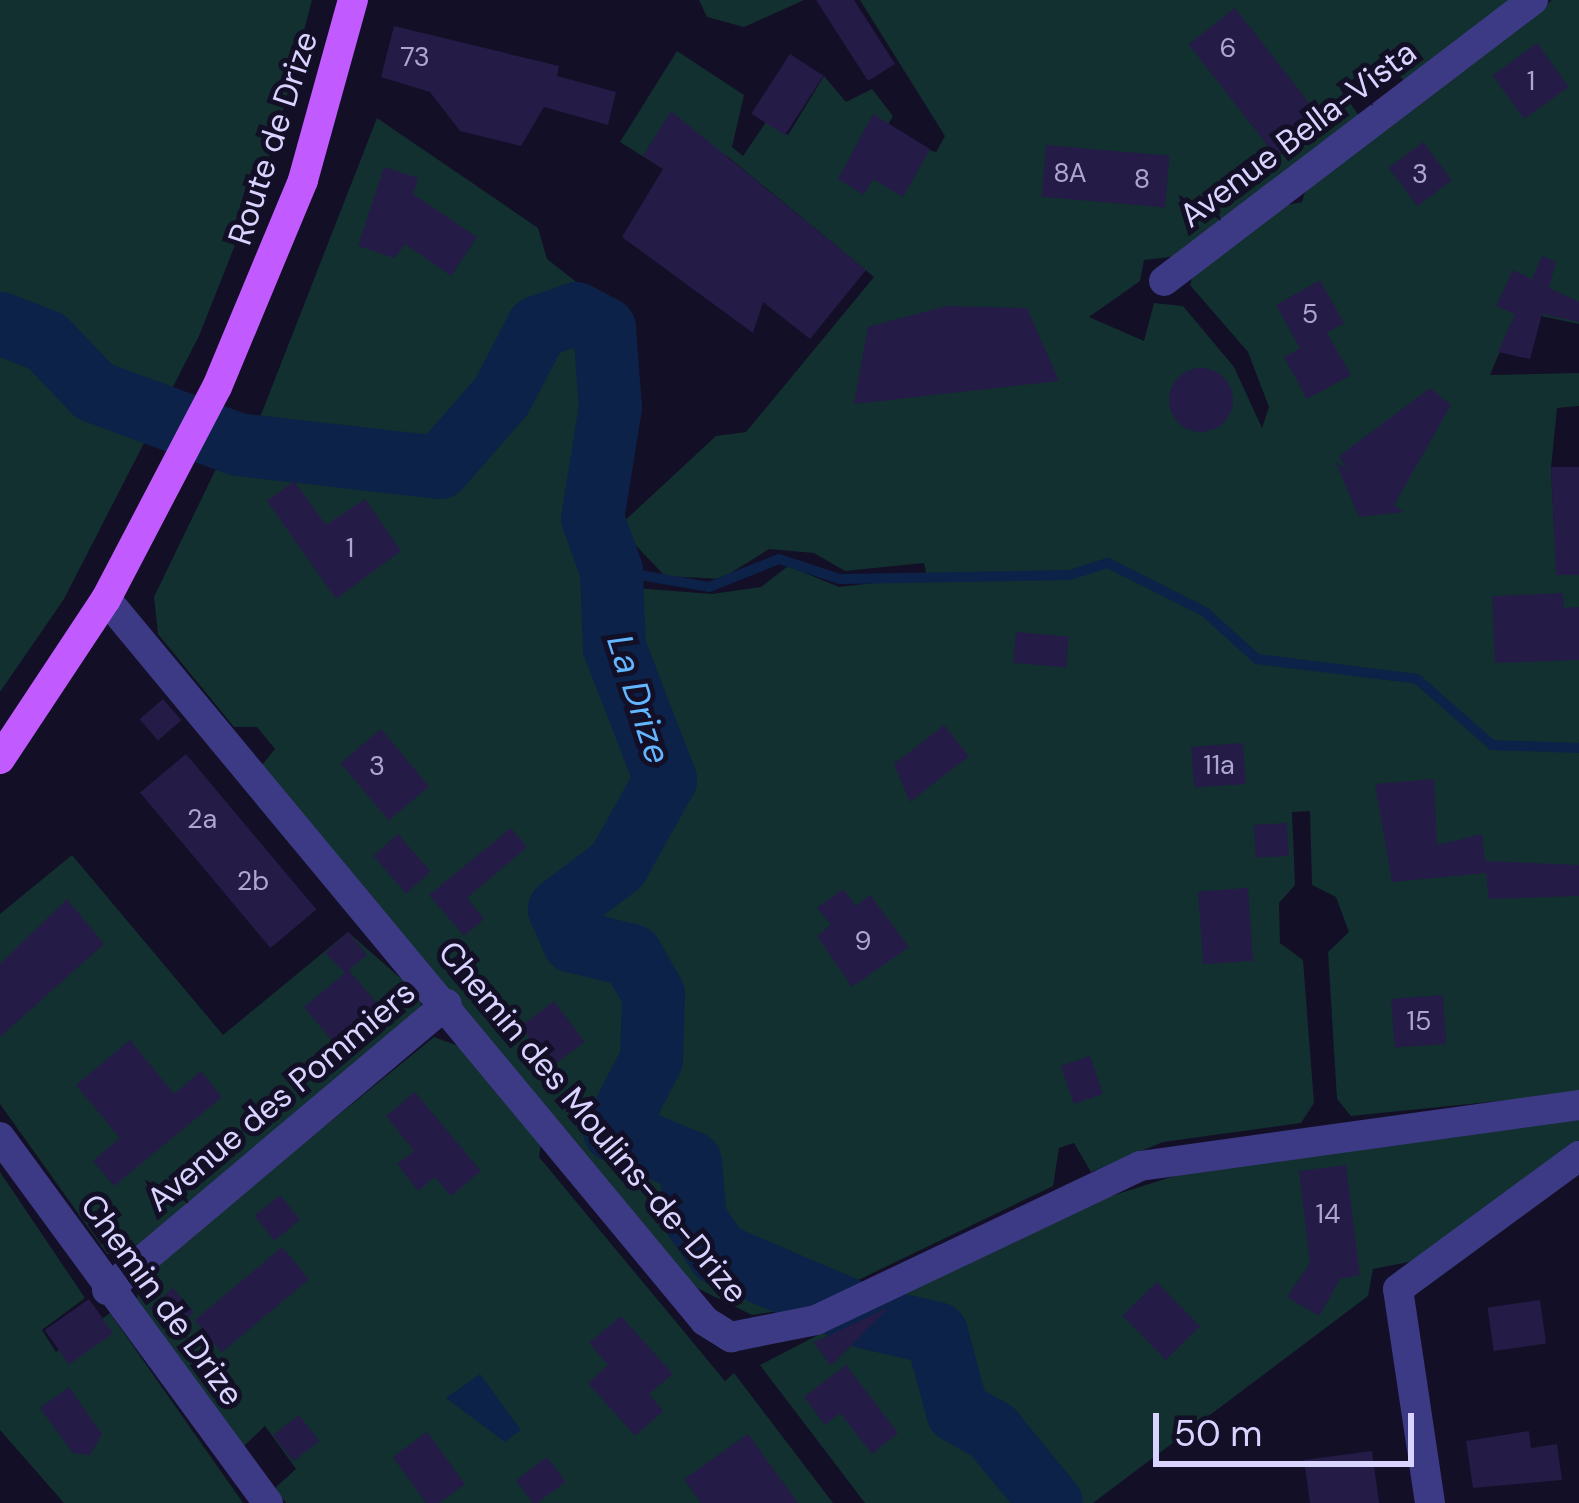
<!DOCTYPE html>
<html>
<head>
<meta charset="utf-8">
<style>
  body { margin:0 }
  #map { position:relative; width:1579px; height:1503px; overflow:hidden; background:#130f26; font-family:"DM Sans",sans-serif }
  div>[style] { position:absolute }
  .green>* { inset:0; background:#12302f }
  .water>* { inset:0; background:#0c2248 }
  .stream>* { height:10px; margin:-5px; padding:0 5px; transform-origin:5px; border-radius:5px; background:#0c2248 }
  .river>* { height:63px; margin:-31.5px; padding:0 31.5px; transform-origin:31.5px; border-radius:31.5px; background:#0c2248 }
  .building>* { inset:0; background:#241b47; transform-origin:0 0 }
  .round { border-radius:50% }
  .minor>* { height:30px; margin:-15px; padding:0 15px; transform-origin:15px; border-radius:15px; background:#3d3a85 }
  .major>* { height:30px; margin:-15px; padding:0 15px; transform-origin:15px; border-radius:15px; background:#c25bff }
  span { translate:-50% -50%; white-space:nowrap; text-align:center; line-height:1.15; -webkit-text-stroke:10px #130f26; paint-order:stroke }
  .number-label { font-size:27px; color:#aca6d1 }
  .number-label span { -webkit-text-stroke-width:0 }
  .street-label { font-size:33px; color:#d9d4ff }
  .water-label { font-size:36px; color:#62b6ff; font-style:italic }
  .scale { position:absolute; left:1153px; top:1413px; width:261px; height:54px; box-sizing:border-box; border:6px solid #d9d4ff; border-top:0; padding-left:15px; font-size:36px; line-height:42px; white-space:nowrap; color:#d9d4ff; -webkit-text-stroke:9px #130f26; paint-order:stroke }
</style>
</head>
<body>
<div id="map">
  <div class="green">
    <div style="clip-path:polygon(0 0,312px 0,273px 149px,199px 336px,64px 599px,0 692px)"></div>
    <div style="clip-path:polygon(699px 0,804px 0,744px 27px,707px 17px)"></div>
    <div style="clip-path:polygon(evenodd,860px 0,1519px 0,1404px 81px,1383px 56px,1340px 89px,1360px 117px,1178px 256px,1144px 260px,1140px 281px,1089px 317px,1144px 341px,1154px 303px,1183px 306px,1234px 367px,1262px 428px,1269px 407px,1248px 352px,1190px 285px,1195px 269px,1273px 208px,1302px 202px,1307px 185px,1552px 0,1579px 0,1579px 324px,1517px 311px,1490px 375px,1579px 373px,1579px 406px,1557px 408px,1551px 468px,1554px 527px,1579px 557px,1579px 1093px,1351px 1116px,1337px 1099px,1328px 952px,1349px 932px,1336px 897px,1312px 885px,1310px 811px,1292px 812px,1295px 885px,1279px 903px,1280px 943px,1303px 960px,1314px 1103px,1301px 1123px,1163px 1142px,1091px 1172px,1074px 1143px,1059px 1148px,1053px 1186px,800px 1308px,752px 1315px,695px 1287px,448px 990px,262px 765px,275px 749px,257px 727px,234px 727px,158px 634px,154px 597px,228px 444px,257px 425px,377px 118px,538px 228px,547px 259px,635px 328px,638px 387px,610px 502px,619px 526px,716px 436px,746px 432px,874px 277px,727px 156px,684px 182px,620px 142px,677px 51px,744px 95px,732px 147px,743px 156px,766px 122px,788px 135px,824px 76px,846px 102px,872px 89px,893px 116px,882px 135px,936px 152px,945px 136px,860px 0,621px 530px,665px 576px,721px 579px,769px 549px,814px 553px,845px 571px,924px 563px,927px 577px,839px 587px,788px 566px,761px 587px,712px 594px,635px 588px,621px 530px)"></div>
    <div style="clip-path:polygon(72px 855px,223px 1035px,348px 932px,422px 997px,420px 1013px,126px 1257px,107px 1254px,0 1104px,0 914px)"></div>
    <div style="clip-path:polygon(434px 1037px,464px 1048px,541px 1143px,539px 1157px,725px 1381px,734px 1373px,833px 1503px,286px 1503px,275px 1488px,296px 1469px,265px 1426px,243px 1447px,137px 1299px,140px 1277px)"></div>
    <div style="clip-path:polygon(1579px 1118px,1579px 1140px,1414px 1261px,1373px 1269px,1368px 1296px,1093px 1503px,865px 1503px,760px 1365px,1048px 1216px,1187px 1172px)"></div>
    <div style="clip-path:polygon(0 1172px,85px 1298px,42px 1330px,56px 1352px,110px 1313px,243px 1503px,64px 1503px,0 1430px)"></div>
  </div>
  <div class="water">
    <div style="clip-path:polygon(480px 1374px,521px 1430px,505px 1442px,446px 1398px)"></div>
  </div>
  <div class="stream">
    <div style="left:611px;top:570px;width:99px;rotate:9.8deg"></div>
    <div style="left:709px;top:587px;width:75px;rotate:-21.8deg"></div>
    <div style="left:779px;top:559px;width:64px;rotate:18.2deg"></div>
    <div style="left:840px;top:579px;width:230px;rotate:-1deg"></div>
    <div style="left:1070px;top:575px;width:40px;rotate:-18deg"></div>
    <div style="left:1108px;top:563px;width:109px;rotate:26.8deg"></div>
    <div style="left:1205px;top:612px;width:70px;rotate:42.1deg"></div>
    <div style="left:1257px;top:659px;width:161px;rotate:7.1deg"></div>
    <div style="left:1417px;top:679px;width:100px;rotate:41.3deg"></div>
    <div style="left:1492px;top:745px;width:87px;rotate:2deg"></div>
  </div>
  <div class="river">
    <div style="left:0;top:323px;width:49px;rotate:21.4deg"></div>
    <div style="left:46px;top:341px;width:69px;rotate:46.2deg"></div>
    <div style="left:94px;top:391px;width:153px;rotate:20.3deg"></div>
    <div style="left:237px;top:444px;width:203px;rotate:6.5deg"></div>
    <div style="left:439px;top:467px;width:94px;rotate:-48.9deg"></div>
    <div style="left:501px;top:396px;width:78px;rotate:-62.4deg"></div>
    <div style="left:537px;top:327px;width:41px;rotate:-19.7deg"></div>
    <div style="left:576px;top:313px;width:32px;rotate:28deg"></div>
    <div style="left:604px;top:328px;width:79px;rotate:85.7deg"></div>
    <div style="left:610px;top:407px;width:112px;rotate:99.2deg"></div>
    <div style="left:592px;top:518px;width:55px;rotate:69.9deg"></div>
    <div style="left:611px;top:570px;width:77px;rotate:87.8deg"></div>
    <div style="left:614px;top:647px;width:142px;rotate:68.9deg"></div>
    <div style="left:665px;top:779px;width:98px;rotate:119.2deg"></div>
    <div style="left:617px;top:865px;width:73px;rotate:142.8deg"></div>
    <div style="left:559px;top:909px;width:35px;rotate:66deg"></div>
    <div style="left:573px;top:941px;width:60px;rotate:13.6deg"></div>
    <div style="left:631px;top:955px;width:45px;rotate:60.6deg"></div>
    <div style="left:653px;top:994px;width:65px;rotate:91.8deg"></div>
    <div style="left:651px;top:1059px;width:80px;rotate:117.5deg"></div>
    <div style="left:614px;top:1130px;width:82px;rotate:22.8deg"></div>
    <div style="left:690px;top:1162px;width:57px;rotate:85deg"></div>
    <div style="left:695px;top:1219px;width:42px;rotate:55.6deg"></div>
    <div style="left:719px;top:1254px;width:160px;rotate:23.2deg"></div>
    <div style="left:866px;top:1317px;width:72px;rotate:12.9deg"></div>
    <div style="left:936px;top:1333px;width:81px;rotate:74.9deg"></div>
    <div style="left:957px;top:1411px;width:40px;rotate:29.7deg"></div>
    <div style="left:992px;top:1431px;width:93px;rotate:50.7deg"></div>
  </div>
  <div class="building">
    <div style="clip-path:polygon(816px 0,854px 0,895px 64px,868px 81px)"></div>
    <div style="left:1235px;top:8px;width:143px;height:59px;rotate:52deg"></div>
    <div style="clip-path:polygon(394px 26px,559px 66px,557px 76px,616px 92px,608px 125px,544px 107px,521px 146px,460px 131px,430px 92px,381px 77px)"></div>
    <div style="left:1537px;top:43px;width:54px;height:55px;rotate:54deg"></div>
    <div style="left:790px;top:54px;width:40px;height:71px;rotate:33deg"></div>
    <div style="clip-path:polygon(671px 111px,866px 270px,810px 339px,763px 302px,753px 333px,622px 237px,663px 169px,643px 156px)"></div>
    <div style="clip-path:polygon(873px 114px,930px 149px,903px 197px,873px 179px,864px 195px,838px 179px)"></div>
    <div style="left:1423px;top:142px;width:48px;height:43px;rotate:53deg"></div>
    <div style="left:1046px;top:145px;width:124px;height:52px;rotate:5deg"></div>
    <div style="clip-path:polygon(384px 167px,418px 178px,413px 194px,477px 237px,451px 276px,405px 244px,395px 258px,358px 246px)"></div>
    <div style="clip-path:polygon(1542px 256px,1556px 262px,1549px 288px,1579px 302px,1579px 322px,1542px 314px,1530px 359px,1498px 352px,1515px 314px,1496px 306px,1513px 270px,1532px 279px)"></div>
    <div style="clip-path:polygon(1320px 280px,1344px 323px,1327px 333px,1351px 375px,1307px 399px,1284px 357px,1300px 348px,1276px 305px)"></div>
    <div style="clip-path:polygon(946px 306px,1027px 308px,1059px 381px,854px 404px,868px 327px)"></div>
    <div class="round" style="left:1169px;top:368px;width:64px;height:64px"></div>
    <div style="clip-path:polygon(1430px 388px,1451px 405px,1394px 505px,1404px 512px,1359px 517px,1335px 461px,1347px 470px,1339px 456px)"></div>
    <div style="clip-path:polygon(1551px 467px,1579px 467px,1579px 575px,1556px 575px)"></div>
    <div style="clip-path:polygon(294px 481px,326px 525px,365px 499px,401px 551px,336px 599px,267px 501px)"></div>
    <div style="clip-path:polygon(1563px 593px,1564px 608px,1579px 607px,1579px 660px,1495px 663px,1492px 596px)"></div>
    <div style="left:1016px;top:632px;width:53px;height:31px;rotate:5deg"></div>
    <div style="left:163px;top:699px;width:28px;height:31px;rotate:49deg"></div>
    <div style="clip-path:polygon(944px 725px,969px 756px,910px 802px,894px 764px)"></div>
    <div style="left:381px;top:729px;width:75px;height:53px;rotate:50deg"></div>
    <div style="left:1243px;top:743px;width:41px;height:52px;rotate:86deg"></div>
    <div style="left:186px;top:754px;width:203px;height:60px;rotate:50deg"></div>
    <div style="clip-path:polygon(1434px 779px,1437px 845px,1482px 834px,1485px 861px,1579px 865px,1579px 896px,1489px 899px,1486px 873px,1392px 882px,1375px 784px)"></div>
    <div style="left:1287px;top:823px;width:33px;height:33px;rotate:87deg"></div>
    <div style="clip-path:polygon(511px 828px,527px 847px,467px 898px,484px 919px,464px 936px,429px 895px)"></div>
    <div style="left:398px;top:834px;width:50px;height:33px;rotate:49deg"></div>
    <div style="left:1248px;top:888px;width:73px;height:50px;rotate:86deg"></div>
    <div style="clip-path:polygon(843px 889px,856px 906px,870px 895px,909px 947px,852px 987px,817px 936px,831px 925px,817px 908px)"></div>
    <div style="clip-path:polygon(67px 899px,104px 944px,0 1037px,0 964px)"></div>
    <div style="clip-path:polygon(348px 932px,367px 955px,349px 970px,381px 1008px,336px 1045px,304px 1007px,345px 973px,325px 953px)"></div>
    <div style="left:1443px;top:995px;width:49px;height:52px;rotate:86deg"></div>
    <div style="left:554px;top:1001px;width:51px;height:42px;rotate:53deg"></div>
    <div style="clip-path:polygon(130px 1040px,174px 1094px,201px 1071px,222px 1097px,114px 1186px,93px 1161px,120px 1138px,76px 1085px)"></div>
    <div style="left:1090px;top:1056px;width:40px;height:31px;rotate:71deg"></div>
    <div style="clip-path:polygon(415px 1092px,481px 1171px,451px 1196px,435px 1177px,418px 1191px,397px 1164px,414px 1151px,386px 1116px)"></div>
    <div style="clip-path:polygon(1346px 1165px,1360px 1275px,1340px 1279px,1319px 1316px,1287px 1297px,1310px 1263px,1299px 1171px)"></div>
    <div style="left:280px;top:1195px;width:32px;height:33px;rotate:51deg"></div>
    <div style="left:282px;top:1247px;width:42px;height:114px;rotate:50deg"></div>
    <div style="left:1157px;top:1282px;width:62px;height:48px;rotate:46deg"></div>
    <div style="left:173px;top:1288px;width:32px;height:31px;rotate:49deg"></div>
    <div style="left:89px;top:1299px;width:42px;height:54px;rotate:55deg"></div>
    <div style="left:1540px;top:1300px;width:44px;height:53px;rotate:82deg"></div>
    <div style="clip-path:polygon(889px 1307px,831px 1366px,813px 1342px,824px 1338px)"></div>
    <div style="clip-path:polygon(621px 1316px,673px 1374px,649px 1394px,663px 1411px,635px 1436px,588px 1383px,608px 1365px,589px 1343px)"></div>
    <div style="clip-path:polygon(846px 1365px,898px 1433px,872px 1454px,840px 1413px,825px 1425px,804px 1397px)"></div>
    <div style="clip-path:polygon(69px 1387px,102px 1434px,90px 1455px,73px 1453px,40px 1408px)"></div>
    <div style="left:299px;top:1415px;width:33px;height:33px;rotate:52deg"></div>
    <div style="clip-path:polygon(1529px 1431px,1531px 1448px,1557px 1444px,1562px 1480px,1473px 1488px,1466px 1441px)"></div>
    <div style="clip-path:polygon(427px 1432px,465px 1484px,439px 1503px,426px 1503px,393px 1457px)"></div>
    <div style="clip-path:polygon(748px 1434px,798px 1503px,701px 1503px,684px 1479px)"></div>
    <div style="clip-path:polygon(1372px 1451px,1379px 1503px,1310px 1503px,1304px 1460px)"></div>
    <div style="left:547px;top:1457px;width:31px;height:39px;rotate:53deg"></div>
  </div>
  <div class="minor">
    <div style="left:1164px;top:281px;width:464px;rotate:-37.3deg"></div>
    <div style="left:106px;top:599px;width:938px;rotate:50.32deg"></div>
    <div style="left:705px;top:1321px;width:31px;rotate:32deg"></div>
    <div style="left:731px;top:1337px;width:87px;rotate:-11.3deg"></div>
    <div style="left:816px;top:1320px;width:359px;rotate:-25.4deg"></div>
    <div style="left:1140px;top:1166px;width:443px;rotate:-7.9deg"></div>
    <div style="left:0;top:1137px;width:454px;rotate:53.8deg"></div>
    <div style="left:107px;top:1290px;width:444px;rotate:-40.1deg"></div>
    <div style="left:1430px;top:1503px;width:216px;rotate:-98.5deg"></div>
    <div style="left:1398px;top:1289px;width:225px;rotate:-36.3deg"></div>
  </div>
  <div class="major">
    <div style="left:0;top:759px;width:192px;rotate:-56.5deg"></div>
    <div style="left:106px;top:599px;width:239px;rotate:-62.4deg"></div>
    <div style="left:217px;top:387px;width:224px;rotate:-67.4deg"></div>
    <div style="left:303px;top:180px;width:187px;rotate:-74.5deg"></div>
  </div>
  <div class="number-label">
    <span style="left:1228px;top:48px">6</span>
    <span style="left:415px;top:57px">73</span>
    <span style="left:1531px;top:81px">1</span>
    <span style="left:1070px;top:173px">8A</span>
    <span style="left:1420px;top:174px">3</span>
    <span style="left:1142px;top:179px">8</span>
    <span style="left:1310px;top:314px">5</span>
    <span style="left:350px;top:548px">1</span>
    <span style="left:1219px;top:765px">11a</span>
    <span style="left:377px;top:766px">3</span>
    <span style="left:202px;top:819px">2a</span>
    <span style="left:253px;top:881px">2b</span>
    <span style="left:863px;top:941px">9</span>
    <span style="left:1419px;top:1021px">15</span>
    <span style="left:1328px;top:1214px">14</span>
  </div>
  <div class="street-label">
    <span style="left:1298px;top:134px;rotate:-37deg">Avenue Bella-Vista</span>
    <span style="left:273px;top:138px;rotate:-72deg">Route de Drize</span>
    <span style="left:281px;top:1096px;rotate:-40deg">Avenue des Pommiers</span>
    <span style="left:593px;top:1122px;rotate:50deg">Chemin des Moulins-de-Drize</span>
    <span style="left:162px;top:1300px;rotate:54deg">Chemin de Drize</span>
  </div>
  <div class="water-label">
    <span style="left:639px;top:699px;rotate:72deg">La Drize</span>
  </div>
  <div class="scale">50 m</div>
</div>
</body>
</html>
